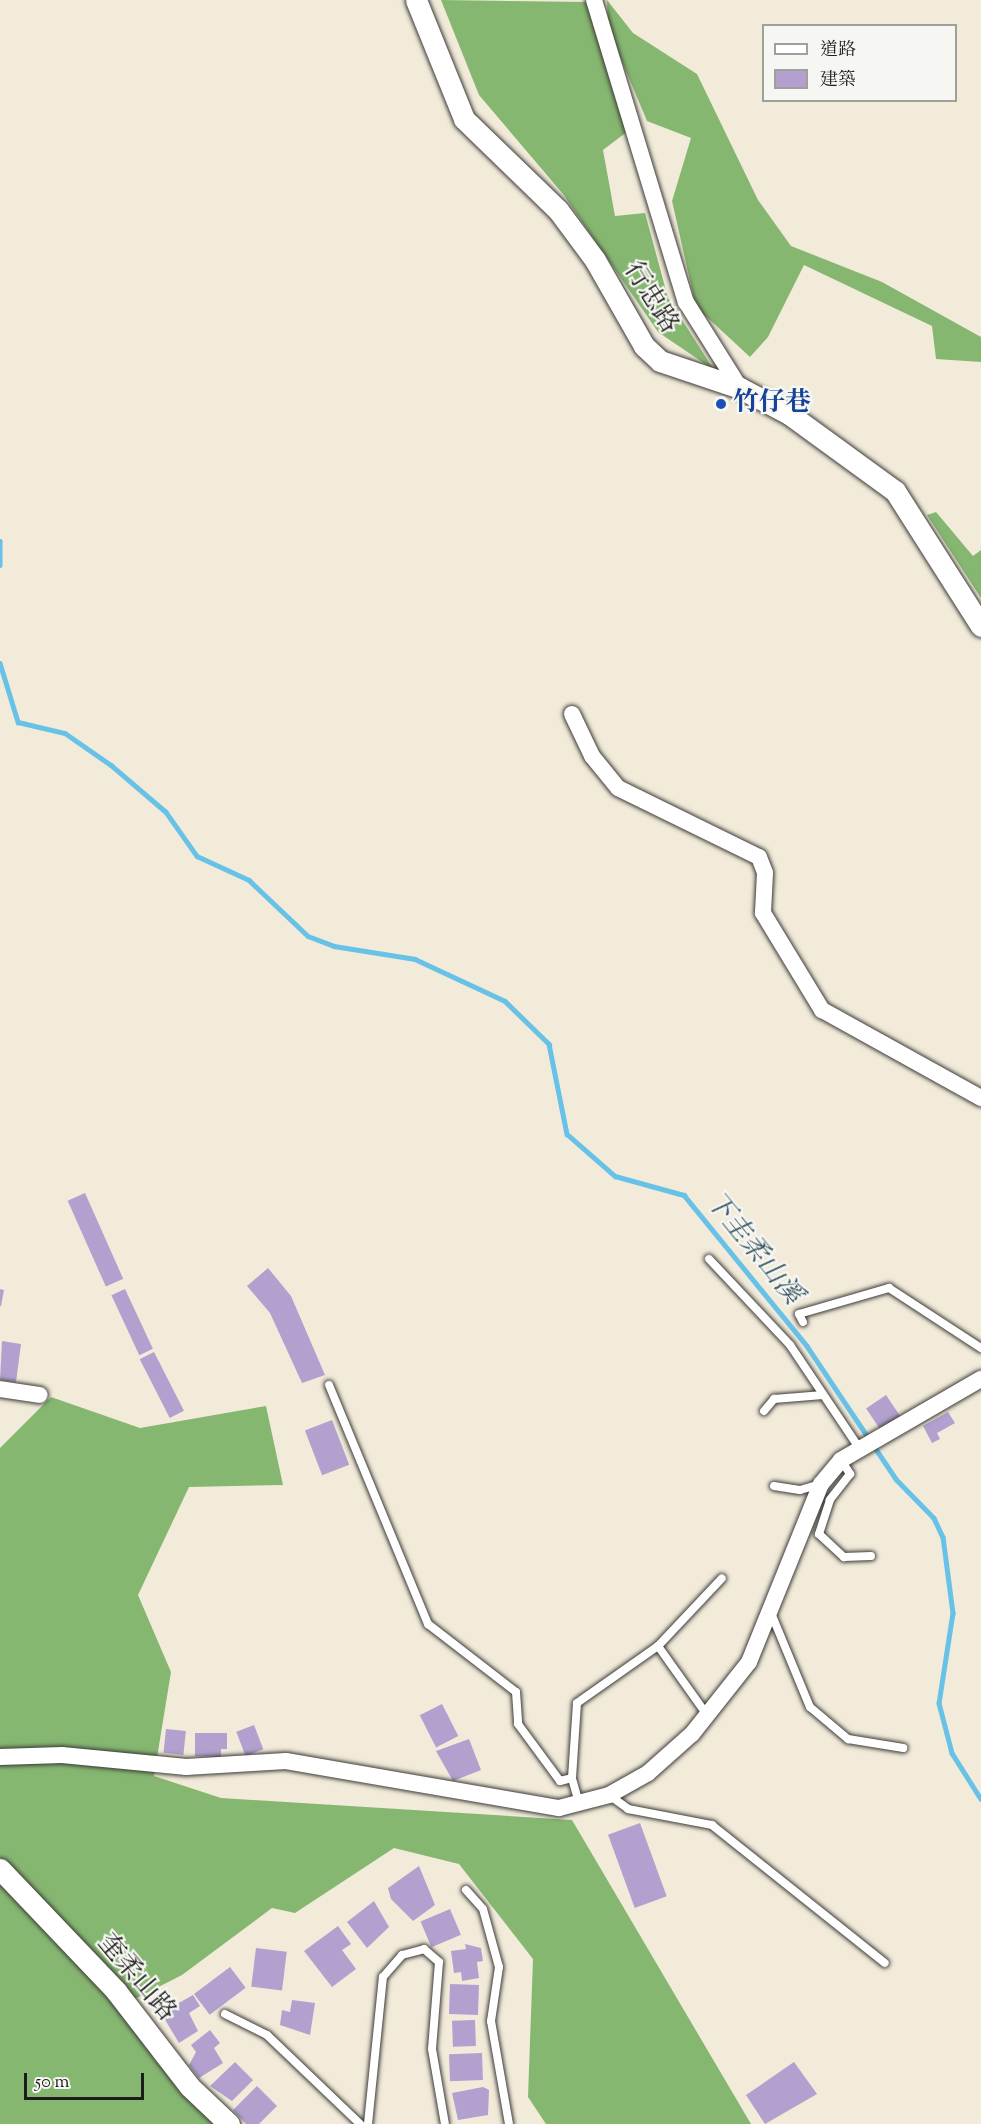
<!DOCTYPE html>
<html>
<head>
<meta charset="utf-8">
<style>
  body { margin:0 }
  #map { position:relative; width:981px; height:2124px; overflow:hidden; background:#f2ebda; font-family:"Sorts Mill Goudy","Noto Serif TC",serif }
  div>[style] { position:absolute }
  .forest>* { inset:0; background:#86b771 }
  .stream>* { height:4.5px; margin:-2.25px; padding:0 2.25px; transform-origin:2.25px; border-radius:2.25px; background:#68c1e6 }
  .building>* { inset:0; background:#b2a0cf; transform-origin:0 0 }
  .roads { filter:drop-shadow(0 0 2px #3c3b38) drop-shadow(0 0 2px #3c3b38) }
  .service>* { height:8px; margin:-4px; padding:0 4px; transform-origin:4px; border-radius:4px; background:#fff }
  .minor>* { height:16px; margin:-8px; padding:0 8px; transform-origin:8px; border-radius:8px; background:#fff }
  .tertiary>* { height:21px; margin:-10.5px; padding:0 10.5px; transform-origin:10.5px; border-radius:10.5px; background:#fff }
  .dots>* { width:16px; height:16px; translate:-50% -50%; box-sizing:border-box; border:3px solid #f6f6f2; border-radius:50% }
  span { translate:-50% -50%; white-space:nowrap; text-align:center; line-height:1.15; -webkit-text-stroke:4.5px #f6f6f2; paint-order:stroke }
  .street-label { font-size:26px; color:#1c1c1c }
  .transit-label { font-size:26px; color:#164399; font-weight:700 }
  .left { translate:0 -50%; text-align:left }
  .water-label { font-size:27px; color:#375663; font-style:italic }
  .legend { position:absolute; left:762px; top:24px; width:195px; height:78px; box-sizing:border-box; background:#f6f6f2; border:2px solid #9f9f9c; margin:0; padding:8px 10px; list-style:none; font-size:18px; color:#1c1c1c }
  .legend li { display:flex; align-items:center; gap:12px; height:30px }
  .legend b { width:30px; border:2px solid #9f9f9c }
  .scale { position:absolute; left:24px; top:2073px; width:120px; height:27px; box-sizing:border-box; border:3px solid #1c1c1c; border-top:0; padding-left:8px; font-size:18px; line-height:21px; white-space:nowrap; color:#1c1c1c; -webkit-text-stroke:4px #f6f6f2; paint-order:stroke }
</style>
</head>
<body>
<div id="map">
  <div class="forest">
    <div style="clip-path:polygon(441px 0,588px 2px,628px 131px,603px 150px,615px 216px,645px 213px,668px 298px,714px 370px,658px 332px,563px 194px,479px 95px)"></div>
    <div style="clip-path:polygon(607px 0,633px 33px,697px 74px,758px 200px,791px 246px,882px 282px,981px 337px,981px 362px,936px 359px,932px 326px,804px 265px,768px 337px,750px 357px,696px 307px,672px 201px,691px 138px,647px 121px,608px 28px)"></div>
    <div style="clip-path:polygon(936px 512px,973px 556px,981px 550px,981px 598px,927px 515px)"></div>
    <div style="clip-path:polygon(51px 1397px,140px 1428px,266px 1406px,283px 1485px,189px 1487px,138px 1595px,171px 1672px,154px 1776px,221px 1798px,572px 1820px,751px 2124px,546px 2124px,528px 2097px,533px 1959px,459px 1864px,394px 1848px,295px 1913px,272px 1908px,182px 1975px,121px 2006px,155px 2060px,214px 2124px,0 2124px,0 1448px)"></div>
  </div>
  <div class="stream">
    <div style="left:0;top:541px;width:24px;rotate:90deg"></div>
    <div style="left:0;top:663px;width:62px;rotate:73deg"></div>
    <div style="left:18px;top:722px;width:48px;rotate:13.2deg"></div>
    <div style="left:65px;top:733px;width:56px;rotate:34.8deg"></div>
    <div style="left:111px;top:765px;width:72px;rotate:40.5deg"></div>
    <div style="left:166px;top:812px;width:54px;rotate:54.8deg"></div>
    <div style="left:197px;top:856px;width:57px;rotate:24.8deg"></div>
    <div style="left:249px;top:880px;width:81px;rotate:43.5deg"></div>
    <div style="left:308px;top:936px;width:28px;rotate:21deg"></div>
    <div style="left:334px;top:946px;width:82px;rotate:9.1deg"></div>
    <div style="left:415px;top:959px;width:99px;rotate:25deg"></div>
    <div style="left:505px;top:1001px;width:62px;rotate:44.3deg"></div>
    <div style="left:549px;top:1044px;width:92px;rotate:78.7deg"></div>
    <div style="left:567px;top:1134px;width:64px;rotate:41.2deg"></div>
    <div style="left:615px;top:1176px;width:72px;rotate:15.4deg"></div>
    <div style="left:684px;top:1195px;width:195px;rotate:50.8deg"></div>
    <div style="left:807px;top:1346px;width:160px;rotate:56.2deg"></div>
    <div style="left:896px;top:1479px;width:54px;rotate:45.7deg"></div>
    <div style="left:934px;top:1518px;width:21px;rotate:65deg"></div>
    <div style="left:943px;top:1537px;width:77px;rotate:82.5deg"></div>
    <div style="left:953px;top:1613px;width:91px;rotate:98.8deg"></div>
    <div style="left:939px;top:1703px;width:52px;rotate:75.4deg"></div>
    <div style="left:952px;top:1753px;width:54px;rotate:57.8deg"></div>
  </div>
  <div class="building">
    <div style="left:85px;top:1193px;width:94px;height:19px;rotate:66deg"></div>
    <div style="clip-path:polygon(268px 1268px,291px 1296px,325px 1375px,302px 1383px,270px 1313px,247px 1286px)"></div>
    <div style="clip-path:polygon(0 1289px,4px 1290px,1px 1306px,0 1306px)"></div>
    <div style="left:125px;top:1289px;width:66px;height:15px;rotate:65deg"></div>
    <div style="clip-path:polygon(2px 1341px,21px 1344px,16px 1382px,0 1380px)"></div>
    <div style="left:154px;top:1352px;width:66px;height:16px;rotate:63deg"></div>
    <div style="left:886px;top:1395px;width:29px;height:24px;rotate:56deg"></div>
    <div style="clip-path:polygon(948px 1412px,955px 1423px,937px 1433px,940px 1439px,932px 1443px,923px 1426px)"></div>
    <div style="left:332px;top:1420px;width:48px;height:29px;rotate:69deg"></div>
    <div style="left:442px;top:1704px;width:36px;height:25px;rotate:63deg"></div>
    <div style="left:254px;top:1725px;width:26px;height:19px;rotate:69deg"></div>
    <div style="left:166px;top:1729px;width:20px;height:24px;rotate:6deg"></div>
    <div style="clip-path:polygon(195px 1733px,227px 1733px,227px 1749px,221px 1749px,221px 1757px,195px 1756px)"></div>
    <div style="clip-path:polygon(469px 1739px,481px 1770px,453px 1781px,436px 1751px)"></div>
    <div style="left:640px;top:1823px;width:78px;height:34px;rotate:70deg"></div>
    <div style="clip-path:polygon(419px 1866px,435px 1905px,413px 1921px,391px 1899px,388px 1888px)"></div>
    <div style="clip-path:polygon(374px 1901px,389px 1927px,367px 1948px,347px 1922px)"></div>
    <div style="left:450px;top:1909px;width:28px;height:32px;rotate:67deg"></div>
    <div style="clip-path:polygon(338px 1926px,351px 1944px,342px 1950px,356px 1969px,332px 1987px,304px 1951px)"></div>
    <div style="clip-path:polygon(465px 1944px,481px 1948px,483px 1961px,477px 1962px,479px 1978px,462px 1981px,461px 1972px,454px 1973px,451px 1951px,466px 1949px)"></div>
    <div style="left:256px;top:1948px;width:31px;height:39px;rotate:7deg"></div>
    <div style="left:230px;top:1967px;width:26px;height:45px;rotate:53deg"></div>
    <div style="left:450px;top:1984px;width:29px;height:30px;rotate:2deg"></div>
    <div style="clip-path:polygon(193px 1995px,200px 2006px,189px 2013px,198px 2031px,179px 2043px,161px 2013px)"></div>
    <div style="clip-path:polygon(292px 2000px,315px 2003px,310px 2035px,280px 2025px,282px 2010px,290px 2012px)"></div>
    <div style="left:475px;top:2020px;width:26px;height:23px;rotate:88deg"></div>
    <div style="clip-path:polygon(210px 2030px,220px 2043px,214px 2048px,223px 2063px,199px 2078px,189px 2065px,196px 2052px,191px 2045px)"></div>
    <div style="left:482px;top:2053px;width:27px;height:33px;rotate:88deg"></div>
    <div style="clip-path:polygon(235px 2062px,253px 2080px,232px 2101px,210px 2086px)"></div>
    <div style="clip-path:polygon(794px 2062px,817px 2094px,765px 2124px,746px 2095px)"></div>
    <div style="clip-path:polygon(257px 2086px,277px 2106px,259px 2124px,246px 2124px,233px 2110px)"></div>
    <div style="clip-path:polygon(483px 2087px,489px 2090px,488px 2115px,458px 2120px,452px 2093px)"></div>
  </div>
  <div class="roads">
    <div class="service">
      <div style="left:709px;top:1259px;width:118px;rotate:46.7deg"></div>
      <div style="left:790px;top:1345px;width:125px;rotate:56.1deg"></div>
      <div style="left:803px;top:1322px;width:9px;rotate:-117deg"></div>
      <div style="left:799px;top:1314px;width:94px;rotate:-16.1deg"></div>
      <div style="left:889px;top:1288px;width:110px;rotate:33.1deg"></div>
      <div style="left:329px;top:1385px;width:259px;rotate:67.5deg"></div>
      <div style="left:428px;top:1624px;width:111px;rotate:37.7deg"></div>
      <div style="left:516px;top:1692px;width:32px;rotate:86deg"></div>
      <div style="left:518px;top:1724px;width:71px;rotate:53.6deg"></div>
      <div style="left:560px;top:1781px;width:12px;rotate:-14deg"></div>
      <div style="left:764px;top:1411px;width:16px;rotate:-50deg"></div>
      <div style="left:774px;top:1399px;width:49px;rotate:-4.7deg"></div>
      <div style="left:841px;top:1460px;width:17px;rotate:57deg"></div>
      <div style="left:850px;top:1474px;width:33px;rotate:128deg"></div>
      <div style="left:830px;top:1500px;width:36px;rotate:108deg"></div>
      <div style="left:819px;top:1534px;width:34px;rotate:43deg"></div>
      <div style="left:844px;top:1557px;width:27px;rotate:-2deg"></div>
      <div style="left:774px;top:1486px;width:26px;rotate:9deg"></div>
      <div style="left:800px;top:1490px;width:22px;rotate:-16deg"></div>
      <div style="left:771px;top:1613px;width:102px;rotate:67.5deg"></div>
      <div style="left:810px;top:1707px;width:50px;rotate:40.1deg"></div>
      <div style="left:848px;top:1739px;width:56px;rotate:9.3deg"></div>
      <div style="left:658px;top:1646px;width:85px;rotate:54.6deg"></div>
      <div style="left:609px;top:1795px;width:24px;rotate:36deg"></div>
      <div style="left:628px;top:1809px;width:86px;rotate:10.8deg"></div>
      <div style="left:712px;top:1825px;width:221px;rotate:38.6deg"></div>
      <div style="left:579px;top:1803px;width:26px;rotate:-106deg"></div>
      <div style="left:572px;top:1778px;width:75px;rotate:-86.2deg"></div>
      <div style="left:577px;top:1703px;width:99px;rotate:-35.1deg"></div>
      <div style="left:658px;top:1646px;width:93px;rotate:-46.7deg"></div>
      <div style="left:466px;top:1890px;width:25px;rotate:48deg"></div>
      <div style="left:483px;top:1909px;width:60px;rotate:74.6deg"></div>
      <div style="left:499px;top:1967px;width:55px;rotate:98.4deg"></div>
      <div style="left:491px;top:2021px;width:105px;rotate:80.1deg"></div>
      <div style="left:225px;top:2014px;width:47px;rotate:26.6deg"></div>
      <div style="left:267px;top:2035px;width:129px;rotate:43.7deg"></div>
      <div style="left:368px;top:2124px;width:148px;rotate:-84.2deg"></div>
      <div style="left:383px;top:1977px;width:29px;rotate:-49deg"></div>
      <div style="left:402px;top:1955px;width:23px;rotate:-15deg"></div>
      <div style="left:424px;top:1949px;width:20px;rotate:41deg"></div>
      <div style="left:439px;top:1962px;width:87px;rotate:94.6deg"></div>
      <div style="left:432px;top:2049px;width:76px;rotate:80.2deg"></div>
    </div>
    <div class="minor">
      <div style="left:594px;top:0;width:316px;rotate:73.1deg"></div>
      <div style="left:686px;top:302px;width:102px;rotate:57.9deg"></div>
      <div style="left:572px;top:714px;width:47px;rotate:64.5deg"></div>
      <div style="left:592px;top:756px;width:41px;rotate:50.9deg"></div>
      <div style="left:618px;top:788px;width:157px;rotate:26.1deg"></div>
      <div style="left:759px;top:857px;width:17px;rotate:69deg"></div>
      <div style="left:765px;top:873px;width:40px;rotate:92.9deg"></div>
      <div style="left:763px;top:913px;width:114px;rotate:58.7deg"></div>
      <div style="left:822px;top:1010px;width:182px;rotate:29deg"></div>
      <div style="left:0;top:1389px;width:40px;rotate:8.5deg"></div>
      <div style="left:0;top:1757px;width:62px;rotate:-1.8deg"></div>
      <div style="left:62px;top:1755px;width:125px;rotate:5.5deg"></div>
      <div style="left:186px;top:1767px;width:100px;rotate:-3.4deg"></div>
      <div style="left:286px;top:1761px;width:277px;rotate:9.8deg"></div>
      <div style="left:559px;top:1808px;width:52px;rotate:-14.6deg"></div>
      <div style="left:609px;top:1795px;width:45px;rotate:-29.4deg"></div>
      <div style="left:648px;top:1773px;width:59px;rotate:-41.6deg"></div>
      <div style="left:692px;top:1734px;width:92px;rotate:-51.6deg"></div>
      <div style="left:749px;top:1662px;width:192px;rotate:-68deg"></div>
      <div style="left:821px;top:1484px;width:31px;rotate:-50deg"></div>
      <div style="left:841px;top:1460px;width:162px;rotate:-30.1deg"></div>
    </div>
    <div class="tertiary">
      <div style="left:416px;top:0;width:128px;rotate:68deg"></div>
      <div style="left:464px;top:119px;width:131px;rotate:44.1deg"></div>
      <div style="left:558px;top:210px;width:62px;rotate:53.5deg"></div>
      <div style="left:595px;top:260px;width:99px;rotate:60.3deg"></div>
      <div style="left:644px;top:346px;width:22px;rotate:43deg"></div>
      <div style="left:660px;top:361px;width:84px;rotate:18.6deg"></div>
      <div style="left:740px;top:388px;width:55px;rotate:28deg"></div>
      <div style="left:789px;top:414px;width:131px;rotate:36deg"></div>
      <div style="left:895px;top:491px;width:160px;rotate:57.5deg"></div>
      <div style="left:0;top:1869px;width:168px;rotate:46.4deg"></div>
      <div style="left:116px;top:1991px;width:121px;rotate:52.4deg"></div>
      <div style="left:190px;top:2087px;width:54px;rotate:43.5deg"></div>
    </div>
  </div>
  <div class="dots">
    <div style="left:721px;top:404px;background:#1a4fb4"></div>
  </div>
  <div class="street-label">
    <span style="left:650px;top:298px;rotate:58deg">行忠路</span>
    <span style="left:136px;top:1978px;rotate:50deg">奎柔山路</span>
  </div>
  <div class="transit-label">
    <span class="left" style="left:733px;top:404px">竹仔巷</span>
  </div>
  <div class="water-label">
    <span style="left:753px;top:1249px;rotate:51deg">下圭柔山溪</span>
  </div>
  <ul class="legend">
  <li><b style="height:8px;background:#fff"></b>道路</li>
  <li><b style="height:16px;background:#b2a0cf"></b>建築</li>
  </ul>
  <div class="scale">50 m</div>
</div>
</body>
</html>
